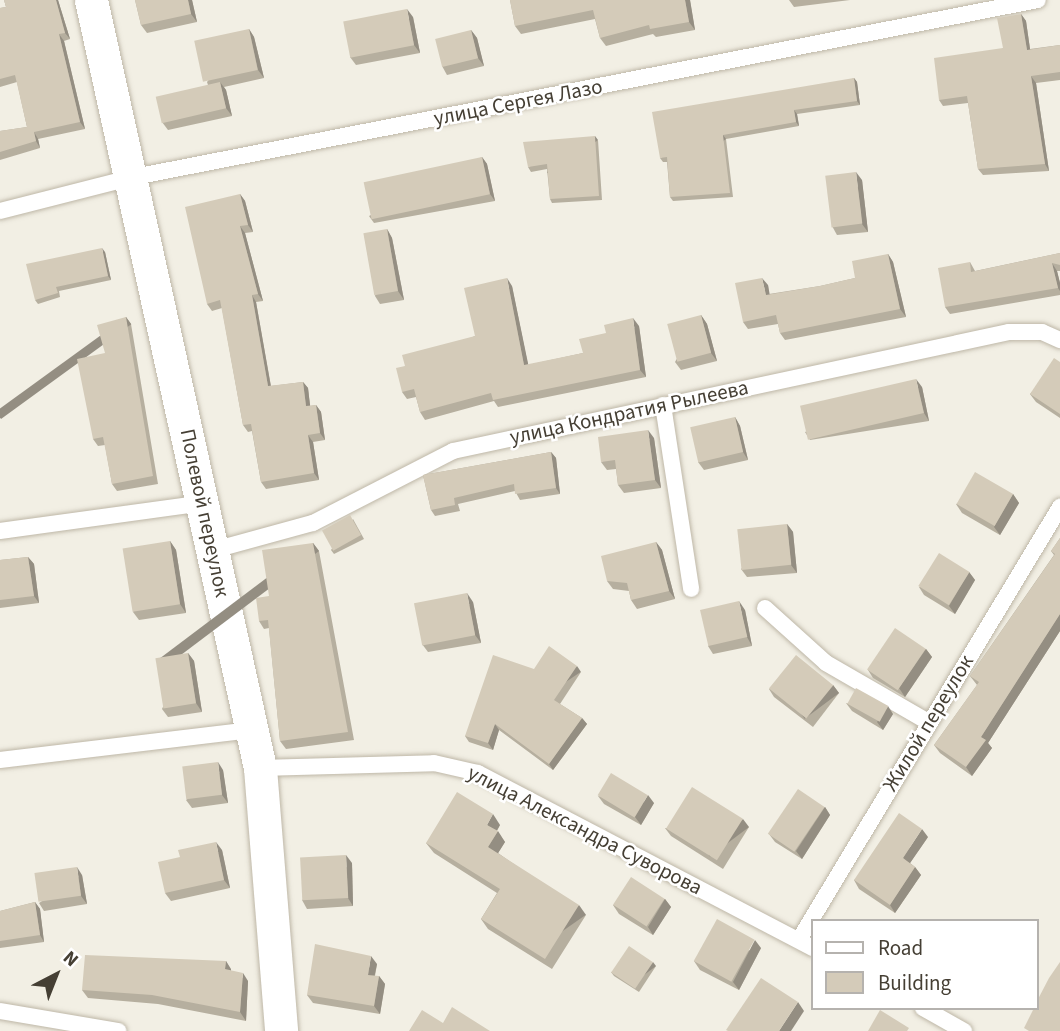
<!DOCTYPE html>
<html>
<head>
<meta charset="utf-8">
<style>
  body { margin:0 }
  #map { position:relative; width:1060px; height:1031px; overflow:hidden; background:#f2efe4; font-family:"Source Sans 3",sans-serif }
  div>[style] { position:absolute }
  .roads { filter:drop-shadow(0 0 2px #beb7a7) drop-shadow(0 0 2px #beb7a7) }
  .service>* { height:16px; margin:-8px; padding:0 8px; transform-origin:8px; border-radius:8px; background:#fff }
  .minor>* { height:33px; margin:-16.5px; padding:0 16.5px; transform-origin:16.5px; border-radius:16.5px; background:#fff }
  .wall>* { inset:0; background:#b6af9f }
  .shaded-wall>* { inset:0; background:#948e82; transform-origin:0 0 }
  .building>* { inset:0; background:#d4cbb9; transform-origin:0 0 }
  span { translate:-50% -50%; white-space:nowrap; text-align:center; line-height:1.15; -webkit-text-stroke:5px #fff; paint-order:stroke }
  .street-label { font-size:21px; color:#453f34 }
  .legend { position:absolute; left:811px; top:919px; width:228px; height:91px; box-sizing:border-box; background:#fff; border:2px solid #b5b2ae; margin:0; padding:9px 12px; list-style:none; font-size:21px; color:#453f34 }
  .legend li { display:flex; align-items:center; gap:14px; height:35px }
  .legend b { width:35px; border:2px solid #b5b2ae }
  .north { position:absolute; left:21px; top:940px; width:70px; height:70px; -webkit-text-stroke:5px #fff; paint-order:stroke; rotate:42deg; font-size:19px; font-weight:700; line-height:28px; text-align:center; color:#453f34 }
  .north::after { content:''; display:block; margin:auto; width:24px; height:32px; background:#453f34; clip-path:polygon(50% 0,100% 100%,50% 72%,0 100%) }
</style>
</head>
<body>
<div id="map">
  <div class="roads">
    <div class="service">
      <div style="left:0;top:211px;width:133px;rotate:-14.3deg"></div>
      <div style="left:129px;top:178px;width:926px;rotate:-11.08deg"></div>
      <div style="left:663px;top:405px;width:186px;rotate:81.3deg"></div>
      <div style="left:0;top:531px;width:207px;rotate:-7.8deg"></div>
      <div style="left:214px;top:550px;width:103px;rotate:-15.3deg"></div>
      <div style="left:313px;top:523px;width:157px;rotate:-27.2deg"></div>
      <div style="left:453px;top:451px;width:569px;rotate:-12.08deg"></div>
      <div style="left:1009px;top:332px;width:33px"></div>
      <div style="left:1042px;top:332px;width:20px;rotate:24deg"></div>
      <div style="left:765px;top:608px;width:82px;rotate:42deg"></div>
      <div style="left:826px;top:663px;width:118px;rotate:30deg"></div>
      <div style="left:0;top:760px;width:253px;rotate:-6.8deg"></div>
      <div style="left:260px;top:768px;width:174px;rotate:-1.6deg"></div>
      <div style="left:434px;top:763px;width:45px;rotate:12.8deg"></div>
      <div style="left:478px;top:773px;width:378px;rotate:27.6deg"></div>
      <div style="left:799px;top:940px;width:506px;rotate:-58.92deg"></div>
      <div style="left:923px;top:1008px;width:47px;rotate:29.3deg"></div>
      <div style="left:0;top:1011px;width:120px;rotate:9.6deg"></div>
    </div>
    <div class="minor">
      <div style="left:91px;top:0;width:786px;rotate:77.59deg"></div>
      <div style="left:260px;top:768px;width:264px;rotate:85.4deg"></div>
    </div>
  </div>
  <div class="wall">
    <div style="clip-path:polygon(4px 0,58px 0,70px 39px,64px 41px,85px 129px,38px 139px,40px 148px,0 160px,0 131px,27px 127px,17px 82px,0 87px,0 8px,6px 7px)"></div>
    <div style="clip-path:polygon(135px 0,192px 0,197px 22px,147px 33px,141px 25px)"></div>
    <div style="clip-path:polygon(510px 0,690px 0,695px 30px,656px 37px,653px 34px,606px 46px,600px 38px,595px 19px,521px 34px,515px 26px)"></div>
    <div style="clip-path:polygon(789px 0,850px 0,794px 7px)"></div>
    <div style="clip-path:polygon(1021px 14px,1026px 21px,1030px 49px,1060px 45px,1060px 80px,1036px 83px,1049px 171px,983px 175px,978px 169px,968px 103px,943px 106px,939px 100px,1003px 48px)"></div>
    <div style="clip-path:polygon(413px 17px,420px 53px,356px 65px,350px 57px)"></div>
    <div style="clip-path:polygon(249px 29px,254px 37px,264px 78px,224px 87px,226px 90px,232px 116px,168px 130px,162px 122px,208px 85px,207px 82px)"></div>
    <div style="clip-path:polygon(471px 30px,477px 38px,484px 66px,447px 75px,442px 66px)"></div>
    <div style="clip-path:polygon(854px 78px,857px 82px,860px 105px,797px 114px,799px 126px,726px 139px,733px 197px,673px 201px,670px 197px,667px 162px,663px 162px,660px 158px)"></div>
    <div style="clip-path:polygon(598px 140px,602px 200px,552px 203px,550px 199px,547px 169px,531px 172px,528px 167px)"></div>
    <div style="clip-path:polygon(482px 157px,487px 164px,495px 201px,374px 223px,369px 216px)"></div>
    <div style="clip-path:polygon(862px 180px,868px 232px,837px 235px,832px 226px)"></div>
    <div style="clip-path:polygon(240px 194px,245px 201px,253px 232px,245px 233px,263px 301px,256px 302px,271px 386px,303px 382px,308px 388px,310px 406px,316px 405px,321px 412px,325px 440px,313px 442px,319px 480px,266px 489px,261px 482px,252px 431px,248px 432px,243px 425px,222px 308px,212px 311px,207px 304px)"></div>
    <div style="clip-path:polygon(387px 229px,392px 238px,404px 300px,380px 304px,375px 296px)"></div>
    <div style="clip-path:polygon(105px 252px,111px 280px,59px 291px,60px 297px,38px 304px,35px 300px)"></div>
    <div style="clip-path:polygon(1060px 253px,1060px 271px,1057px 271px,1060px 283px,1060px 295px,950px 314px,945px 307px,970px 262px,975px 271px)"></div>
    <div style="clip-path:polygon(888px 254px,893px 262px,906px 317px,785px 340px,780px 333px,778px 324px,748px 329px,743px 322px,768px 285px,769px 294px,820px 286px,855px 278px)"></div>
    <div style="clip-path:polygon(512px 286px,528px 365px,583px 353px,639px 326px,646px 377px,498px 407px,494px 401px,425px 420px,420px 412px,416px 397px,407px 399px,402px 392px,405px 366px,475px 336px)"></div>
    <div style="clip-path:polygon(701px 315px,707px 324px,717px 361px,681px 370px,675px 362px)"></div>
    <div style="clip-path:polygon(126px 317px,131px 324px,158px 484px,117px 491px,112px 484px,105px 445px,98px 446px,93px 439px,105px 353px)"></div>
    <div style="clip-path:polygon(1060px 362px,1060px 418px,1036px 402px,1030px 394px)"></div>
    <div style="clip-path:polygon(922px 387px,929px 421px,810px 440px,805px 432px)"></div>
    <div style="clip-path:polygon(735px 417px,740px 426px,748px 460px,704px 470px,698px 462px)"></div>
    <div style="clip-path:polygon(654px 438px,661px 488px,624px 493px,618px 485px,616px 469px,607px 470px,601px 462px)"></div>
    <div style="clip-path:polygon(551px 452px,556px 458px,560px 494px,520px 500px,515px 491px,458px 504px,460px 511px,435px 516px,431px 510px,423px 475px)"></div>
    <div style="clip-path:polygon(1013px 494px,1019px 503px,1000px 535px,962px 513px,956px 504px)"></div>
    <div style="clip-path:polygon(353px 519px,364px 539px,334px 554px,331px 550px)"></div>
    <div style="clip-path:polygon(787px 524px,793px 532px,797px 573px,747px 577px,741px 569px)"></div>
    <div style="clip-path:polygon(1060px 538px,1060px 631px,988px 743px,992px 748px,972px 776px,940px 753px,934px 745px,977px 685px,970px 676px,1054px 555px,1051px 551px)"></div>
    <div style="clip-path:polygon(170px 541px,176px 550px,186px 613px,139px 620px,133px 612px)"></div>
    <div style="clip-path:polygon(656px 542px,662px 550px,675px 599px,637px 609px,631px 600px,629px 591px,613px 589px,607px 581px)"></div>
    <div style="clip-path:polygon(313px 543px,319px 551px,354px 740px,286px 749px,280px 741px,269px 628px,264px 629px,259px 621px,269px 596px)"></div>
    <div style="clip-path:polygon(28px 557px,34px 564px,39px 603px,0 608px,0 560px)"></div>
    <div style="clip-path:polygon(969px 572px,975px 580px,955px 614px,924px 595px,919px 587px)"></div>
    <div style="clip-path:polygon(473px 602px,481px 643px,428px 652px,422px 644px)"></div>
    <div style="clip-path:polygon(745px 610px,752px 646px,713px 654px,708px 646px)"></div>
    <div style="clip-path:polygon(926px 649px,932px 657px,905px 697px,873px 678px,868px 670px)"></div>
    <div style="clip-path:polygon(188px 653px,194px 661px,202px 712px,168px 717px,162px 709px)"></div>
    <div style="clip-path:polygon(534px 669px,581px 672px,560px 704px,582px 718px,587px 724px,553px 770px,499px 730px,493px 750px,469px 742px,465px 736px)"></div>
    <div style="clip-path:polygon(833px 685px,839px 693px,813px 727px,774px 697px,769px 689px)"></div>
    <div style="clip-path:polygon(846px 703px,893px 714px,883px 730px,852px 711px)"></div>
    <div style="clip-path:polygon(223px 770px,228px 803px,192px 808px,186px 800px)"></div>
    <div style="clip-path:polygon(598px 796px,654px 803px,641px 825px,604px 804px)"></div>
    <div style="clip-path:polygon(825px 807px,830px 815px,802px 859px,775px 842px,769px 834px)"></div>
    <div style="clip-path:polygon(500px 825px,497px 831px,505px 842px,498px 853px,586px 915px,552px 969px,488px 929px,481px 919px,497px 893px,434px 853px,426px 843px)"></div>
    <div style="clip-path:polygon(749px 827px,723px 869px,671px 836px,665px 828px)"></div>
    <div style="clip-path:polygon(928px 837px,910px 863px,915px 867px,921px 875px,895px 913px,859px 889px,854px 880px)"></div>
    <div style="clip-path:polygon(222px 850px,230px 888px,171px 901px,165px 893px)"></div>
    <div style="clip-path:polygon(352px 863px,353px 906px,307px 909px,302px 900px)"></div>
    <div style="clip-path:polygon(82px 875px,87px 904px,44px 911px,39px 903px)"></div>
    <div style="clip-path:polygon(665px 899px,671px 907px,653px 935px,619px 914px,613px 905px)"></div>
    <div style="clip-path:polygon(35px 902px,40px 909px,44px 942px,0 948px,0 911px)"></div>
    <div style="clip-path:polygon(761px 948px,739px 990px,700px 970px,694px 961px)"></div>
    <div style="clip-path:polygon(226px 961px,231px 971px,248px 981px,246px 1021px,158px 1004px,88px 998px,82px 990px)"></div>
    <div style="clip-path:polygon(377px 964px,375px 976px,379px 976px,385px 984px,380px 1014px,313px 1003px,307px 995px)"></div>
    <div style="clip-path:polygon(656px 966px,639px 992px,614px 976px,611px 972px)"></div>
  </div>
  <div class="shaded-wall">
    <div style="clip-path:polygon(56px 0,58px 0,70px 39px,65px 33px)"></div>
    <div style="clip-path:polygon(188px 0,192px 0,197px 22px,191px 14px)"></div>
    <div style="clip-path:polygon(685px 0,690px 0,695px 30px,689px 22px)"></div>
    <div style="clip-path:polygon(407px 9px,413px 17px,420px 53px,414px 45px)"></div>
    <div style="clip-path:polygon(1021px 14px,1026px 21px,1031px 56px,1027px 50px)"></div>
    <div style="clip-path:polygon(249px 29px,254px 37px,264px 78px,258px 70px)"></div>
    <div style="clip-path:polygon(471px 30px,477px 38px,484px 66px,478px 58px)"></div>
    <div style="clip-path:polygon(59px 34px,64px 41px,85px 129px,80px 122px)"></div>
    <div style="clip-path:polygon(1031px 76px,1036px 83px,1049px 171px,1045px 164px)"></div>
    <div style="clip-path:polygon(854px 78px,857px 82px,860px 105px,857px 101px)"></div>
    <div style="clip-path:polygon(220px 82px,226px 90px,232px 116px,226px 108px)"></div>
    <div style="clip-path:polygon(794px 110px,797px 114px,799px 126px,796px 122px)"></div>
    <div style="clip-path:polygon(34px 132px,38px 139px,40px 148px,36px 141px)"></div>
    <div style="left:723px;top:135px;width:5px;height:58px;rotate:53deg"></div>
    <div style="left:595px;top:136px;width:5px;height:60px;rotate:53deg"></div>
    <div style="clip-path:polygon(482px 157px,487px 164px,495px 201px,490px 194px)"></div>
    <div style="clip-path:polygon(856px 172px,862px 180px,868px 232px,862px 224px)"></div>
    <div style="clip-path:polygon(240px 194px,245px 201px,253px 232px,248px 225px)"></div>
    <div style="clip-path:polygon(240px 226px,245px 233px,263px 301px,258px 294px)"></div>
    <div style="clip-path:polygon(387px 229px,392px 238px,404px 300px,398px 291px)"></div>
    <div style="clip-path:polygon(102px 248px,105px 252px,111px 280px,108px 276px)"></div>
    <div style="clip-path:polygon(888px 254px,893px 262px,906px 317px,900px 309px)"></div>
    <div style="clip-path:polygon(1052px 263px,1057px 271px,1060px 283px,1060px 291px,1058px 288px)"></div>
    <div style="clip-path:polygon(507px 278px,512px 286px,530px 373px,524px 365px)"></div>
    <div style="clip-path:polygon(762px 278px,768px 285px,771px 302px,766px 295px)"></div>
    <div style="clip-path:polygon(252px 295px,256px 302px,272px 393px,268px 386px)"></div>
    <div style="clip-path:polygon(701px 315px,707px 324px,717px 361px,711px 353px)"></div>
    <div style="left:126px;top:317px;width:9px;height:161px;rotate:54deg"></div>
    <div style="clip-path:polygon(633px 318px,639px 326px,646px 377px,640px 370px)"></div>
    <div style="clip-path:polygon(916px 379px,922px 387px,929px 421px,924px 413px)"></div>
    <div style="clip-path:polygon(303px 382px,308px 388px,311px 413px,306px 406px)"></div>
    <div style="clip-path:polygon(316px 405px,321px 412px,325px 440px,320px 433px)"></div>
    <div style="clip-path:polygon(735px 417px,740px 426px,748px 460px,743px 452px)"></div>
    <div style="clip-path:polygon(648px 430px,654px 438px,661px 488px,655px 480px)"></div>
    <div style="clip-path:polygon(308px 435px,313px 442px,319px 480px,314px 473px)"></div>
    <div style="clip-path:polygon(551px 452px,556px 458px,560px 494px,556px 488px)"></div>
    <div style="clip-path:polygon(1013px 494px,1019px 503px,1000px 535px,994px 527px)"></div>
    <div style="clip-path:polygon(787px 524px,793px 532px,797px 573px,791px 565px)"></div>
    <div style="clip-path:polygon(170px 541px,176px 550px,186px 613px,180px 604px)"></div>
    <div style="clip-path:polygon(656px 542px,662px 550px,675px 599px,669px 591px)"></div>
    <div style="left:313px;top:543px;width:10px;height:192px;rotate:53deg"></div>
    <div style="clip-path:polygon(28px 557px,34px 564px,39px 603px,34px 596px)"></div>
    <div style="clip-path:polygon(969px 572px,975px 580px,955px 614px,949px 606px)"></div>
    <div style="clip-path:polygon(467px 593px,473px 602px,481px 643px,475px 635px)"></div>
    <div style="clip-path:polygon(739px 601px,745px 610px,752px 646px,747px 637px)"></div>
    <div style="clip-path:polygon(1060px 614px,1060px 631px,988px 743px,992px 748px,972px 776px,966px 767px,981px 737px)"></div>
    <div style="clip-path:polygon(926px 649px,932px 657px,905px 697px,899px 688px)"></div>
    <div style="clip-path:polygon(188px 653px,194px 661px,202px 712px,196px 703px)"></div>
    <div style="left:577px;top:666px;width:7px;height:41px;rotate:56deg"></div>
    <div style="left:833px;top:685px;width:10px;height:43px;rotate:53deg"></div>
    <div style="clip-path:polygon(888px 706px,893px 714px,883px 730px,877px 722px)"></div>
    <div style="clip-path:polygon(582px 718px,587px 724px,553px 770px,549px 764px)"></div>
    <div style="clip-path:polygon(495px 724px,499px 730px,493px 750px,488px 743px)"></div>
    <div style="clip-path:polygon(218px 762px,223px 770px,228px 803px,222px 795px)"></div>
    <div style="clip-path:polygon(648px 795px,654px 803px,641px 825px,635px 817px)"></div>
    <div style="clip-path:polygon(825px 807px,830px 815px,802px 859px,796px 851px)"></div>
    <div style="clip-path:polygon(493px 814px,500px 825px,494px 835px,487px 825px)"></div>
    <div style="left:743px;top:819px;width:10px;height:49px;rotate:53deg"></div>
    <div style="clip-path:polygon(922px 829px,928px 837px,908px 866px,903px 858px)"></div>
    <div style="clip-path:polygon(498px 831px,505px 842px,495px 858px,488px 847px)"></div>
    <div style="clip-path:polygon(216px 842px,222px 850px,230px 888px,224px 880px)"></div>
    <div style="clip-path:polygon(346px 855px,352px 863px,353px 906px,348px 898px)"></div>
    <div style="clip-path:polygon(77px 867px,82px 875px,87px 904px,81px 896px)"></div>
    <div style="clip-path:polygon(915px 867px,921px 875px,895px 913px,890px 905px)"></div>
    <div style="clip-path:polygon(665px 899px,671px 907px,653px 935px,648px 927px)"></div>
    <div style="clip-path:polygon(35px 902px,40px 909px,44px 942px,40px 935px)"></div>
    <div style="left:579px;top:905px;width:12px;height:64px;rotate:55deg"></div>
    <div style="clip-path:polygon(755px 940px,761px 948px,739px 990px,733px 982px)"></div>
    <div style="clip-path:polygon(371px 956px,377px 964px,373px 983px,368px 975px)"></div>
    <div style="clip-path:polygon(226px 961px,231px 969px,231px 978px,225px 969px)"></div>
    <div style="left:653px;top:962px;width:5px;height:31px;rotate:53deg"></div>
    <div style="clip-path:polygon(243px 973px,248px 981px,246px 1021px,240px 1012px)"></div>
    <div style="clip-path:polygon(379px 976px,385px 984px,380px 1014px,374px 1006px)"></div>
    <div style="clip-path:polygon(798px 1002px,804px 1011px,791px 1031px,779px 1031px)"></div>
  </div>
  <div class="building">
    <div style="clip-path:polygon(4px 0,56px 0,65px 33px,59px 34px,80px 122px,34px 132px,36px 141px,0 152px,0 131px,27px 127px,15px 75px,0 79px,0 8px,6px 7px)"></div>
    <div style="clip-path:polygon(135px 0,188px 0,191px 14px,141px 25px)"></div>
    <div style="clip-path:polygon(510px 0,685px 0,689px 22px,650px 29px,649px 25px,600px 38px,593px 10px,515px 26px)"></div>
    <div style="left:407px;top:9px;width:37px;height:65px;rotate:79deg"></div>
    <div style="clip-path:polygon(1021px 14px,1027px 50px,1060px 45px,1060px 72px,1031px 76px,1045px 164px,978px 169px,967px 96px,939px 100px,934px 58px,1003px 48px,997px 18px)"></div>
    <div style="left:249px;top:29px;width:42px;height:56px;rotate:78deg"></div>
    <div style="left:471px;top:30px;width:29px;height:37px;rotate:76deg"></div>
    <div style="clip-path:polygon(854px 78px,857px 101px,794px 110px,796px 122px,723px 135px,730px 193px,670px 197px,667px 157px,660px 158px,652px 112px)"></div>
    <div style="left:220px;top:82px;width:27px;height:66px;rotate:77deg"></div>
    <div style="clip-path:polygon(595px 136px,599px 196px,550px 199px,547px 164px,528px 167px,523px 142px)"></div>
    <div style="left:482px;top:157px;width:38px;height:121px;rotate:78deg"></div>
    <div style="left:856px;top:172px;width:52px;height:31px;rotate:83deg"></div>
    <div style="clip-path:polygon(240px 194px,248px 225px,240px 226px,258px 294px,252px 295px,268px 386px,303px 382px,306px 406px,316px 405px,320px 433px,308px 435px,314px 473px,261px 482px,251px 424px,243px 425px,220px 300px,207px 304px,185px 207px)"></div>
    <div style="left:387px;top:229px;width:63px;height:24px;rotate:80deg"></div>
    <div style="clip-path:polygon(102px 248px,108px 276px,56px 287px,58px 293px,35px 300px,26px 264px)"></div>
    <div style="clip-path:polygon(1060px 253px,1060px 265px,1052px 263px,1058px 288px,945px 307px,938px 268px,970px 262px,971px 272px)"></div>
    <div style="clip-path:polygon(888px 254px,900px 309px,780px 333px,776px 315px,743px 322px,735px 283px,762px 278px,766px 295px,820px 286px,855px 278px,852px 261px)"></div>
    <div style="clip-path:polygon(507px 278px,524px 365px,583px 353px,579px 339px,606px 333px,604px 325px,633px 318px,640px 370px,493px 400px,491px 393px,420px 412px,414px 389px,402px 392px,396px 368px,405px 366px,402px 355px,475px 336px,464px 288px)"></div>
    <div style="left:701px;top:315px;width:39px;height:35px;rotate:75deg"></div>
    <div style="clip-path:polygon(126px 317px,153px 476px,112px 484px,103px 437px,93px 439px,77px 359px,105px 353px,97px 325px)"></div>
    <div style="clip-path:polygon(1054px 358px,1060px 362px,1060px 414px,1030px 394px)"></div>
    <div style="left:916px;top:379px;width:35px;height:119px;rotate:77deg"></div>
    <div style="left:735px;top:417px;width:36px;height:46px;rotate:77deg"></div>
    <div style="clip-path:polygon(648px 430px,655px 480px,618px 485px,615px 460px,601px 462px,598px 437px)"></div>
    <div style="clip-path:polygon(551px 452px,556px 488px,515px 494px,514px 484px,454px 498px,455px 505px,431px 510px,423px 475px)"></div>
    <div style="left:975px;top:472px;width:44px;height:37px;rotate:30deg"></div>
    <div style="left:350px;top:515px;width:23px;height:32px;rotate:61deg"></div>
    <div style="left:787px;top:524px;width:41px;height:50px;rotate:84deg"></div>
    <div style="clip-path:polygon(1060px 538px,1060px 614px,981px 737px,986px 740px,966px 767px,934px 745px,979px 682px,970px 676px,1055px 554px,1051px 551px)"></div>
    <div style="left:170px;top:541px;width:64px;height:48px;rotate:81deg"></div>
    <div style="clip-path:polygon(656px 542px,669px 591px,631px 600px,627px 583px,607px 581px,601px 556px)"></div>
    <div style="clip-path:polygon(313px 543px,348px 732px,280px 741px,268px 620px,259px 621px,256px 598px,269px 596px,262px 550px)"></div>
    <div style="left:939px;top:553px;width:36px;height:39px;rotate:32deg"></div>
    <div style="clip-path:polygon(28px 557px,34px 596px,0 600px,0 560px)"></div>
    <div style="left:467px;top:593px;width:43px;height:54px;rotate:79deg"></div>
    <div style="left:739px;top:601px;width:37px;height:40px;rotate:77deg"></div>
    <div style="left:895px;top:628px;width:37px;height:50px;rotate:34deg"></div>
    <div style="clip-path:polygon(549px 646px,577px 666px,554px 700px,582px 718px,549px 764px,495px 724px,488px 743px,465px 736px,493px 655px,534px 669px)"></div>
    <div style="left:188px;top:653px;width:51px;height:33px;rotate:81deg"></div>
    <div style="left:796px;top:655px;width:48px;height:43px;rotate:39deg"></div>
    <div style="left:856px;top:688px;width:37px;height:18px;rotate:29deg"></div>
    <div style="left:218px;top:762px;width:33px;height:36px;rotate:83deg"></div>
    <div style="left:611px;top:773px;width:43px;height:26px;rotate:31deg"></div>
    <div style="left:692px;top:787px;width:60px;height:49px;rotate:32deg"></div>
    <div style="left:798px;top:789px;width:32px;height:54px;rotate:34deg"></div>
    <div style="clip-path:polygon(457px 792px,493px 814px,487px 825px,498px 831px,488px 847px,579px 905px,545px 959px,481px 919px,500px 889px,426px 843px)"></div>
    <div style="clip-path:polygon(899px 813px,922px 829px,903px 858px,915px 867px,890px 905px,854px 880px)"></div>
    <div style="clip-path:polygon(216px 842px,224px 880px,165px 893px,158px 862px,180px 857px,178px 850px)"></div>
    <div style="left:346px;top:855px;width:43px;height:46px;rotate:87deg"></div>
    <div style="left:77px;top:867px;width:29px;height:43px;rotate:82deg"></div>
    <div style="left:631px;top:877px;width:40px;height:33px;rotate:33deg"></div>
    <div style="clip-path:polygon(35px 902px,40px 935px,0 941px,0 911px)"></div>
    <div style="left:717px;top:919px;width:43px;height:48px;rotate:29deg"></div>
    <div style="clip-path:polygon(315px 944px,371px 956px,368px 975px,379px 976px,374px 1006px,307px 995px)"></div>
    <div style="left:629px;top:946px;width:29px;height:32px;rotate:34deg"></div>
    <div style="clip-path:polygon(85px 955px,226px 961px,225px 969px,243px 973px,240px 1012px,152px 995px,82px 990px)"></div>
    <div style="clip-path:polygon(1060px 962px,1060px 1031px,1029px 1031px,1024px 1028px,1034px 1008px,1037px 1008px,1037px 1001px,1049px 978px)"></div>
    <div style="clip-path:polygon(761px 978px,798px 1002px,779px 1031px,728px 1031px,726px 1030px)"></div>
    <div style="clip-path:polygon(452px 1007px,490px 1031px,409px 1031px,422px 1010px,443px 1023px)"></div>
    <div style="clip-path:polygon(880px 1010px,909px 1028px,907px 1031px,868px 1031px)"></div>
  </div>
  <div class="street-label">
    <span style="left:518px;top:102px;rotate:-11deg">улица Сергея Лазо</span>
    <span style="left:629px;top:412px;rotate:-12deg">улица Кондратия Рылеева</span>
    <span style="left:205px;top:513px;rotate:78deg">Полевой переулок</span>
    <span style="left:928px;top:723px;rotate:-59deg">Жилой переулок</span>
    <span style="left:585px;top:830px;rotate:27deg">улица Александра Суворова</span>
  </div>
  <ul class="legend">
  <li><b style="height:9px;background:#fff"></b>Road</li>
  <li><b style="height:19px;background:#d4cbb9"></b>Building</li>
  </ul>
  <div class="north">N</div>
</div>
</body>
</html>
